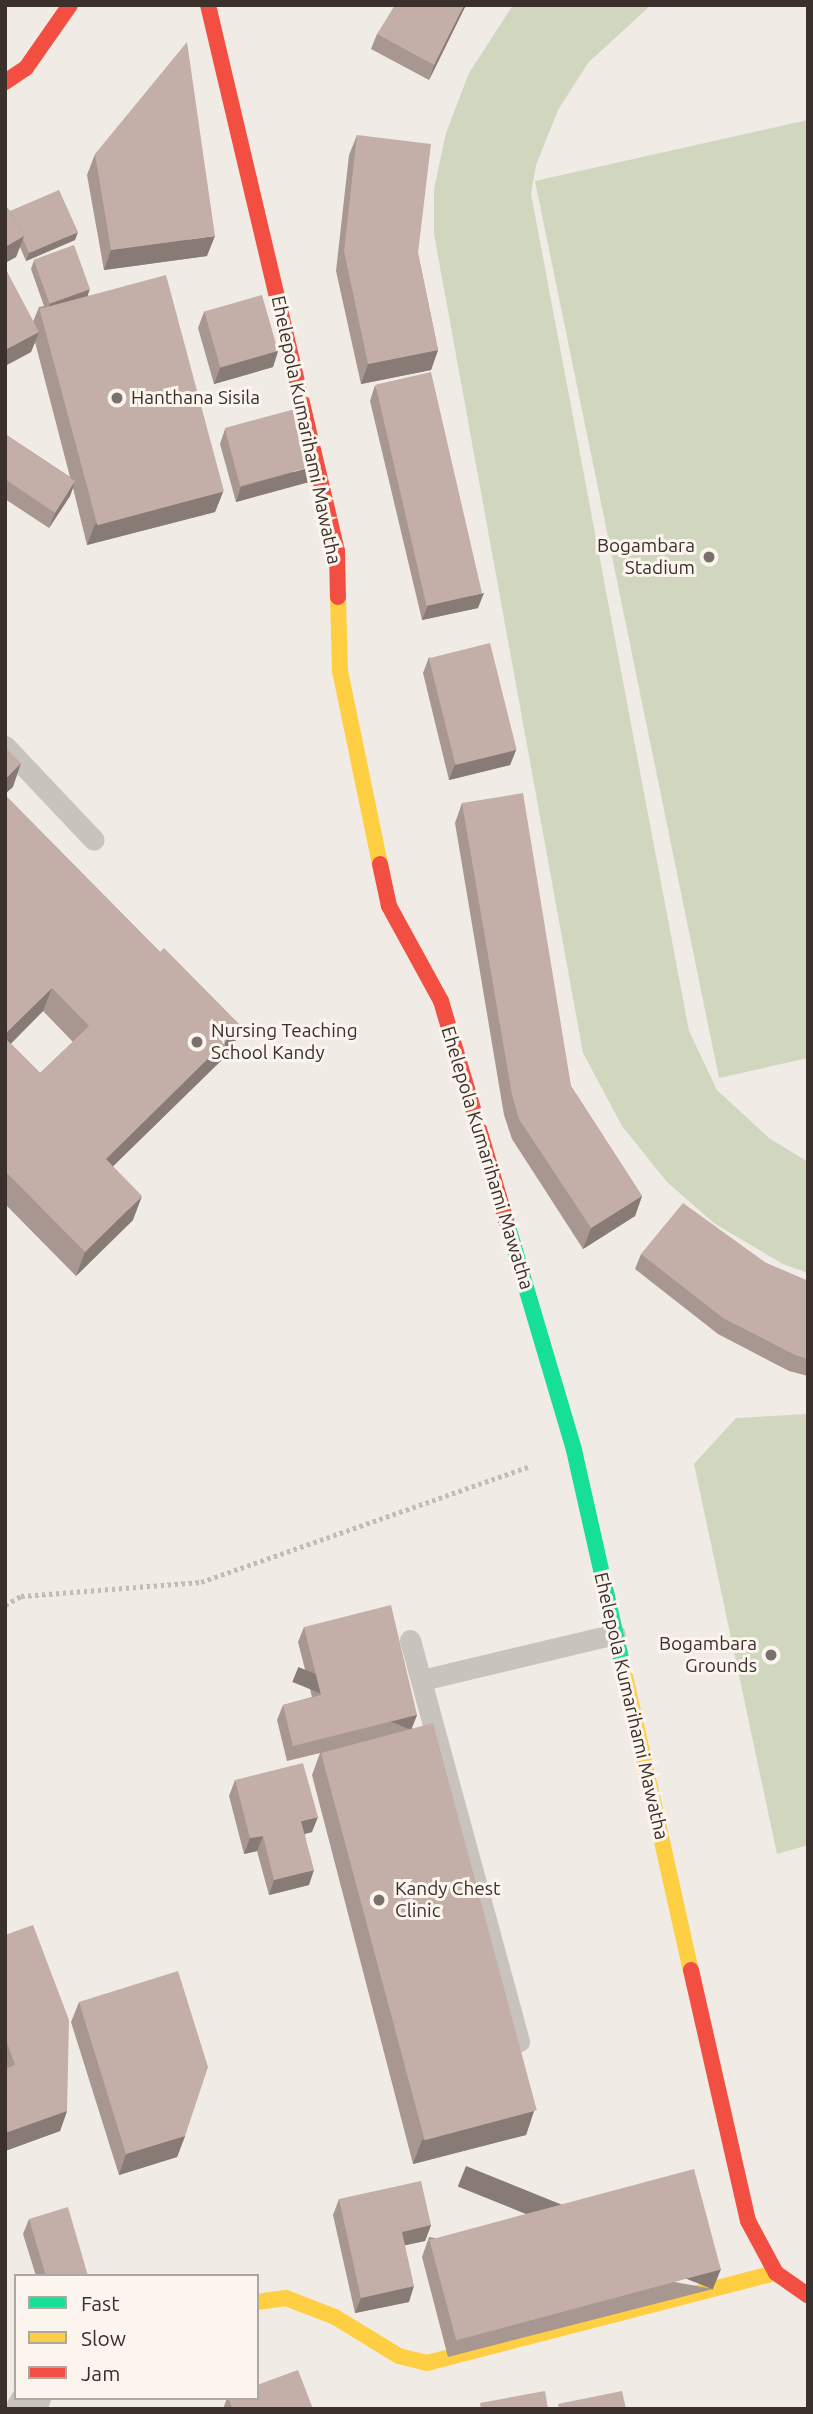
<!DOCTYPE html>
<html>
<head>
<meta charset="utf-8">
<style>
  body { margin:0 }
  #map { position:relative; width:813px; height:2414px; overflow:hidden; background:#f0ebe5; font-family:Ubuntu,sans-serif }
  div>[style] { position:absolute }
  .green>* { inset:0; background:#d1d6bf }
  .path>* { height:4.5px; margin-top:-2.25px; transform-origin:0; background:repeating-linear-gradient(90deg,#c2bbb6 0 3.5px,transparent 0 7px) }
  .lane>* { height:21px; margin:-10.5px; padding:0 10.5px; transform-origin:10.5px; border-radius:10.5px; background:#c9c3be }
  .street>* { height:38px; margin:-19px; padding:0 19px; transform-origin:19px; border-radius:19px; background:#c9c3be }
  .fast>* { height:16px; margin:-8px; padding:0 8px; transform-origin:8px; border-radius:8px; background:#16e098 }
  .slow>* { height:16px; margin:-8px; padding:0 8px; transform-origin:8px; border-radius:8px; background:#ffcf43 }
  .jam>* { height:16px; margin:-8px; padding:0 8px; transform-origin:8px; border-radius:8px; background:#f24e42 }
  .wall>* { inset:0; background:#a89690 }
  .shaded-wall>* { inset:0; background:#887a75; transform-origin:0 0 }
  .building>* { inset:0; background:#c3afa7; transform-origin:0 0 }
  .dots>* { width:19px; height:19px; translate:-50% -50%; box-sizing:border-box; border:4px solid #fbf5ee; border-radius:50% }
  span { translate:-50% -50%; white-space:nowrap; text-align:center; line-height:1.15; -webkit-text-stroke:6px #fbf5ee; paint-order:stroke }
  .poi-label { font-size:19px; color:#3b302b }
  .left { translate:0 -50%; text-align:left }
  .right { translate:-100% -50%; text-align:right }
  .street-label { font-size:19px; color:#3b302b }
  .frame { position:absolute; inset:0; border:7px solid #3b302b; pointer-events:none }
  .legend { position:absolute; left:14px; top:2274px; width:245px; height:126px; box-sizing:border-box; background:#fbf5ee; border:2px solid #aea6a0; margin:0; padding:9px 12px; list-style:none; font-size:21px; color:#3b302b }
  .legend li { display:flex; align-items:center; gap:14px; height:35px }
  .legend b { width:35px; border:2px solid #aea6a0 }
</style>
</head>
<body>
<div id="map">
  <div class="green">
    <div style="clip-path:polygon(513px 5px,651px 5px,588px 63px,558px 110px,536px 165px,531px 194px,689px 1031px,717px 1090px,769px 1138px,808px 1162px,808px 1273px,783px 1264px,715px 1224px,667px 1182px,622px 1126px,583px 1053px,434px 234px,434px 189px,446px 133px,469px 73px)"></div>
    <div style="clip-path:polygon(808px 120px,808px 1058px,719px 1078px,535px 181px)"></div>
    <div style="clip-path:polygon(808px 1414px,808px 1845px,777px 1854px,694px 1464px,736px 1418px)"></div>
  </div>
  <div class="path">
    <div style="left:5px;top:1605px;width:18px;rotate:-29deg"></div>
    <div style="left:21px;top:1596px;width:181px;rotate:-4.4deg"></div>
    <div style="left:201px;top:1582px;width:349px;rotate:-19.4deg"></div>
  </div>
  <div class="lane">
    <div style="left:5px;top:746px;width:129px;rotate:46.6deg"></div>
    <div style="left:410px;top:1640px;width:416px;rotate:74.8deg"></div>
    <div style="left:422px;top:1680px;width:198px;rotate:-13.4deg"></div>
  </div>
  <div class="street">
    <div style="left:25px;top:2409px;width:13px;rotate:-58deg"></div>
  </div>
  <div class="fast">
    <div style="left:506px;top:1220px;width:240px;rotate:73.5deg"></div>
    <div style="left:574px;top:1450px;width:222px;rotate:77.3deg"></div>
  </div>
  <div class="slow">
    <div style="left:338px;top:597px;width:74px;rotate:88.5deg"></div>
    <div style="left:340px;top:671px;width:197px;rotate:78.3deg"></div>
    <div style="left:623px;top:1667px;width:311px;rotate:77.4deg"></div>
    <div style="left:257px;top:2302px;width:29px;rotate:-8deg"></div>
    <div style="left:286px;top:2298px;width:53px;rotate:21.2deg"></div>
    <div style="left:335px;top:2317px;width:75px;rotate:31.4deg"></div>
    <div style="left:399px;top:2356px;width:29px;rotate:14deg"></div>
    <div style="left:427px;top:2363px;width:360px;rotate:-14.5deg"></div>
  </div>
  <div class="jam">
    <div style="left:208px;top:5px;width:561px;rotate:76.71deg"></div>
    <div style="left:337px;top:551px;width:46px;rotate:88.8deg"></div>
    <div style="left:5px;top:82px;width:25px;rotate:-34deg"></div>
    <div style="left:26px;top:68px;width:77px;rotate:-55.1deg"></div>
    <div style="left:380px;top:864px;width:43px;rotate:77.9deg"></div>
    <div style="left:389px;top:906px;width:108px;rotate:61.3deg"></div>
    <div style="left:441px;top:1001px;width:228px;rotate:73.5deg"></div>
    <div style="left:691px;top:1970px;width:257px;rotate:77.2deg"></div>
    <div style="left:748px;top:2221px;width:59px;rotate:61.7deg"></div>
    <div style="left:776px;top:2273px;width:39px;rotate:35deg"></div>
  </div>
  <div class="wall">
    <div style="clip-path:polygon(464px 9px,429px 80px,371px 49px,377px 34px)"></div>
    <div style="clip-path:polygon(357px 135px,418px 253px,438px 350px,431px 370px,361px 384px,336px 271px,349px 155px)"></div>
    <div style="clip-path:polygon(95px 154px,207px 256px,104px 270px,87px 175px)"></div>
    <div style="clip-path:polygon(5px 209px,10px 211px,75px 240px,26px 261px,20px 247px,16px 257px,5px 263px)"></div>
    <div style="clip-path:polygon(34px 260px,88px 295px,223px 492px,215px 512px,87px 545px,73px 488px,70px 496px,49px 528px,5px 499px,5px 434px,70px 477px,35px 342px,31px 352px,5px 366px,5px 268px,33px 322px,39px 307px,44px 306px,31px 269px)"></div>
    <div style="clip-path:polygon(204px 312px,278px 351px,273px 367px,214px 384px,198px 328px)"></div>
    <div style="clip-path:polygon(375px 385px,478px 608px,422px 620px,370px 401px)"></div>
    <div style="clip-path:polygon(225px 429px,309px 482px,236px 502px,220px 444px)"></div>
    <div style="clip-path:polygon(429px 657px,516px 750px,510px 765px,449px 780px,423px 673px)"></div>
    <div style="clip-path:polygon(evenodd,5px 795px,160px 952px,241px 1026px,233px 1049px,113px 1166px,133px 1220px,76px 1276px,5px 1204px,5px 795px,43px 1011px,73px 1042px,40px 1073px,11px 1044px,43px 1011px)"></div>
    <div style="clip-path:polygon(462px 803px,571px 1086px,642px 1196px,635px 1216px,583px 1249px,512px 1139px,504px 1115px,455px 823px)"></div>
    <div style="clip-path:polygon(641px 1254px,766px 1263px,808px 1281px,808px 1376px,789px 1371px,718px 1334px,635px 1269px)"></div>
    <div style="clip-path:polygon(304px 1627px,417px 1715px,412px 1728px,534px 2111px,526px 2135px,413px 2164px,312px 1775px,320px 1753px,287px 1761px,277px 1720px,283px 1705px,312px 1697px,298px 1642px)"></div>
    <div style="clip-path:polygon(235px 1780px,312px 1832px,305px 1834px,309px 1885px,269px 1895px,257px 1851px,244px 1854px,229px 1796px)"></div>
    <div style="clip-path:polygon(5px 1935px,67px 2111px,60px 2131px,5px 2151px)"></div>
    <div style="clip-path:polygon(79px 2002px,185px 2136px,177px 2157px,119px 2175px,71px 2022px)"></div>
    <div style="clip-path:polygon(339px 2199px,431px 2225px,425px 2241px,405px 2245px,409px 2302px,355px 2313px,333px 2215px)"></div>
    <div style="clip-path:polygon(29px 2219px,88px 2276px,36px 2276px,23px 2234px)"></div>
    <div style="clip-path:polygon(429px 2237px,713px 2289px,448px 2357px,422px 2257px)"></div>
    <div style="clip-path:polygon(227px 2398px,257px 2398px,313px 2409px,223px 2409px)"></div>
  </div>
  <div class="shaded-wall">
    <div style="clip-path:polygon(464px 5px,467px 5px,464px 9px,429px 80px,434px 65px)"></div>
    <div style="clip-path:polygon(78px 232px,75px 240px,26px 261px,29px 253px)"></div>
    <div style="clip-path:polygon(24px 236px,16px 257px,5px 263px,5px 247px)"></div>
    <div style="clip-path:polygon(215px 236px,207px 256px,104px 270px,111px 250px)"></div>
    <div style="clip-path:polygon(90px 289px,87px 297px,47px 312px,50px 303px)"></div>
    <div style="clip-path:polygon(39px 332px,31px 352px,5px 366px,5px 350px)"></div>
    <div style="clip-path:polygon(438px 350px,431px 370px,361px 384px,368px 364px)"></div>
    <div style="clip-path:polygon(278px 351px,273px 367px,214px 384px,220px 368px)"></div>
    <div style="clip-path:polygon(315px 466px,309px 482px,236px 502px,241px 487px)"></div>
    <div style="clip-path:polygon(75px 481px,70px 496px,49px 528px,55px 513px)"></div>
    <div style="clip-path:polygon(223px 492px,215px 512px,87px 545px,95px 524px)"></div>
    <div style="clip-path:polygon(484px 593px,478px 608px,422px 620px,428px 605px)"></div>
    <div style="clip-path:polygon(516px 750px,510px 765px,449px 780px,455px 764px)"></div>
    <div style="clip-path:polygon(21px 763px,13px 787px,5px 794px,5px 779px)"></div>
    <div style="clip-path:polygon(52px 988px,43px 1011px,5px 1049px,5px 1034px)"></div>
    <div style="clip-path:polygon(241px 1026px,233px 1049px,97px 1182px,106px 1159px)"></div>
    <div style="clip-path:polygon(142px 1196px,133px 1220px,76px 1276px,85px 1252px)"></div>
    <div style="clip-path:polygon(642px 1196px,635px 1216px,583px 1249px,591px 1228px)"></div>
    <div style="left:417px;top:1715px;width:16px;height:128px;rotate:112deg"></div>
    <div style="clip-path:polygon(318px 1817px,312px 1832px,295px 1836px,301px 1821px)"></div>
    <div style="clip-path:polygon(263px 1836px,257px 1851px,244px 1854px,250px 1838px)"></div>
    <div style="clip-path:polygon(314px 1870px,309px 1885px,269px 1895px,274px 1880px)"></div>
    <div style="clip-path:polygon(67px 2111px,60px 2131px,5px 2151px,5px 2133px)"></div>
    <div style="clip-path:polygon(534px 2111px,526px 2135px,413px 2164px,422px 2140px)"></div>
    <div style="clip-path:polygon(185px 2136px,177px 2157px,119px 2175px,126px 2154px)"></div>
    <div style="clip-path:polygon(431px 2225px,425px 2241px,397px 2247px,402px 2232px)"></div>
    <div style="left:721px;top:2269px;width:22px;height:275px;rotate:112deg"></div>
    <div style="clip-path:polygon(414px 2286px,409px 2302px,355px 2313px,361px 2298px)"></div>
  </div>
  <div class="building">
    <div style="clip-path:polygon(395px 5px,464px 5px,434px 65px,377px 34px)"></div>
    <div style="clip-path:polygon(187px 42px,215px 236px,111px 250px,95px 154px)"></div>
    <div style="clip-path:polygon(357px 135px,431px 144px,418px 253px,438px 350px,368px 364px,344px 251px)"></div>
    <div style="clip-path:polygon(59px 190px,78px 232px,29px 253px,23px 239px,24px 236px,10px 211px)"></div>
    <div style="clip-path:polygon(8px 208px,24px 236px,5px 247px,5px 209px)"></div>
    <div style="left:74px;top:245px;width:47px;height:43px;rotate:70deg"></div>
    <div style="clip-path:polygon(5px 268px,39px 332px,5px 350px)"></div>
    <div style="left:166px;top:275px;width:224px;height:131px;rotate:75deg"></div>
    <div style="left:262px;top:295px;width:58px;height:60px;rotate:74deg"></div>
    <div style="left:431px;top:372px;width:227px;height:57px;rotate:77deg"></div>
    <div style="left:299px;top:408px;width:60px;height:77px;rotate:75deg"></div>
    <div style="clip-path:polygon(5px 434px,75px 481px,55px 513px,5px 479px)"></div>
    <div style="left:490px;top:643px;width:110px;height:63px;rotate:76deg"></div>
    <div style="clip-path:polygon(5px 747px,21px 763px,5px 779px)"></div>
    <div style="clip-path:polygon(523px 793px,571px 1086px,642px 1196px,591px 1228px,519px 1119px,512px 1095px,462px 803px)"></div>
    <div style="clip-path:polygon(5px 795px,160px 952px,164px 948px,241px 1026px,106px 1159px,142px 1196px,85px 1252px,5px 1171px,5px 1038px,40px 1073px,89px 1026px,52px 988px,5px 1034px)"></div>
    <div style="clip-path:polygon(683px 1203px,766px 1263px,808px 1281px,808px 1359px,795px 1355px,723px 1318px,641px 1254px)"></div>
    <div style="clip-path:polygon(391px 1605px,417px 1715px,293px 1746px,283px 1705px,321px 1695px,304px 1627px)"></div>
    <div style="left:433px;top:1723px;width:401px;height:116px;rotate:75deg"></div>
    <div style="clip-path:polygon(303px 1763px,318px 1817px,301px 1821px,314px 1870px,274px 1880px,263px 1836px,250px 1838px,235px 1780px)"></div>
    <div style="clip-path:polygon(33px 1925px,69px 2020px,67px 2111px,5px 2133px,5px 2069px,15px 2065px,5px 2037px,5px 1935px)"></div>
    <div style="clip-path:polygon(178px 1971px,208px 2067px,185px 2136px,126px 2154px,79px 2002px)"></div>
    <div style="left:694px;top:2169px;width:104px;height:274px;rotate:75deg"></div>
    <div style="clip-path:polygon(421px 2181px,431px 2225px,402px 2232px,414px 2286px,361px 2298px,339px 2199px)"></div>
    <div style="clip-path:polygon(68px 2207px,88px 2276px,46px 2276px,29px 2219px)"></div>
    <div style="clip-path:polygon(298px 2370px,313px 2409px,233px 2409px,228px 2398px,257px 2398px,257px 2385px)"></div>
    <div style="clip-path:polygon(545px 2391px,548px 2409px,481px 2409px,480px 2403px)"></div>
    <div style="clip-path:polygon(622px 2391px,626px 2409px,559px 2409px,558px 2404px)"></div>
  </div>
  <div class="dots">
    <div style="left:117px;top:398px;background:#7a716c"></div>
    <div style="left:709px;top:557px;background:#7a716c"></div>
    <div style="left:197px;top:1042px;background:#7a716c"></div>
    <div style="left:771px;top:1655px;background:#7a716c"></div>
    <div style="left:379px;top:1900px;background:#7a716c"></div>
  </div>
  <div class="poi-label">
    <span class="left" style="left:131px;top:398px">Hanthana Sisila</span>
    <span class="right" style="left:695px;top:557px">Bogambara<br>Stadium</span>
    <span class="left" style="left:211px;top:1042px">Nursing Teaching<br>School Kandy</span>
    <span class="right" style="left:757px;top:1655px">Bogambara<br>Grounds</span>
    <span class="left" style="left:395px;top:1900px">Kandy Chest<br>Clinic</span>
  </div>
  <div class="street-label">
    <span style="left:306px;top:430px;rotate:78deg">Ehelepola Kumarihami Mawatha</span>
    <span style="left:487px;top:1158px;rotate:73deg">Ehelepola Kumarihami Mawatha</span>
    <span style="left:631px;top:1706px;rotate:77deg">Ehelepola Kumarihami Mawatha</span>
  </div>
  <div class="frame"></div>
  <ul class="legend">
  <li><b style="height:9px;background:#16e098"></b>Fast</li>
  <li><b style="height:9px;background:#ffcf43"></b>Slow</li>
  <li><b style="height:9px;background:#f24e42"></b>Jam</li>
  </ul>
</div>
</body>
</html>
